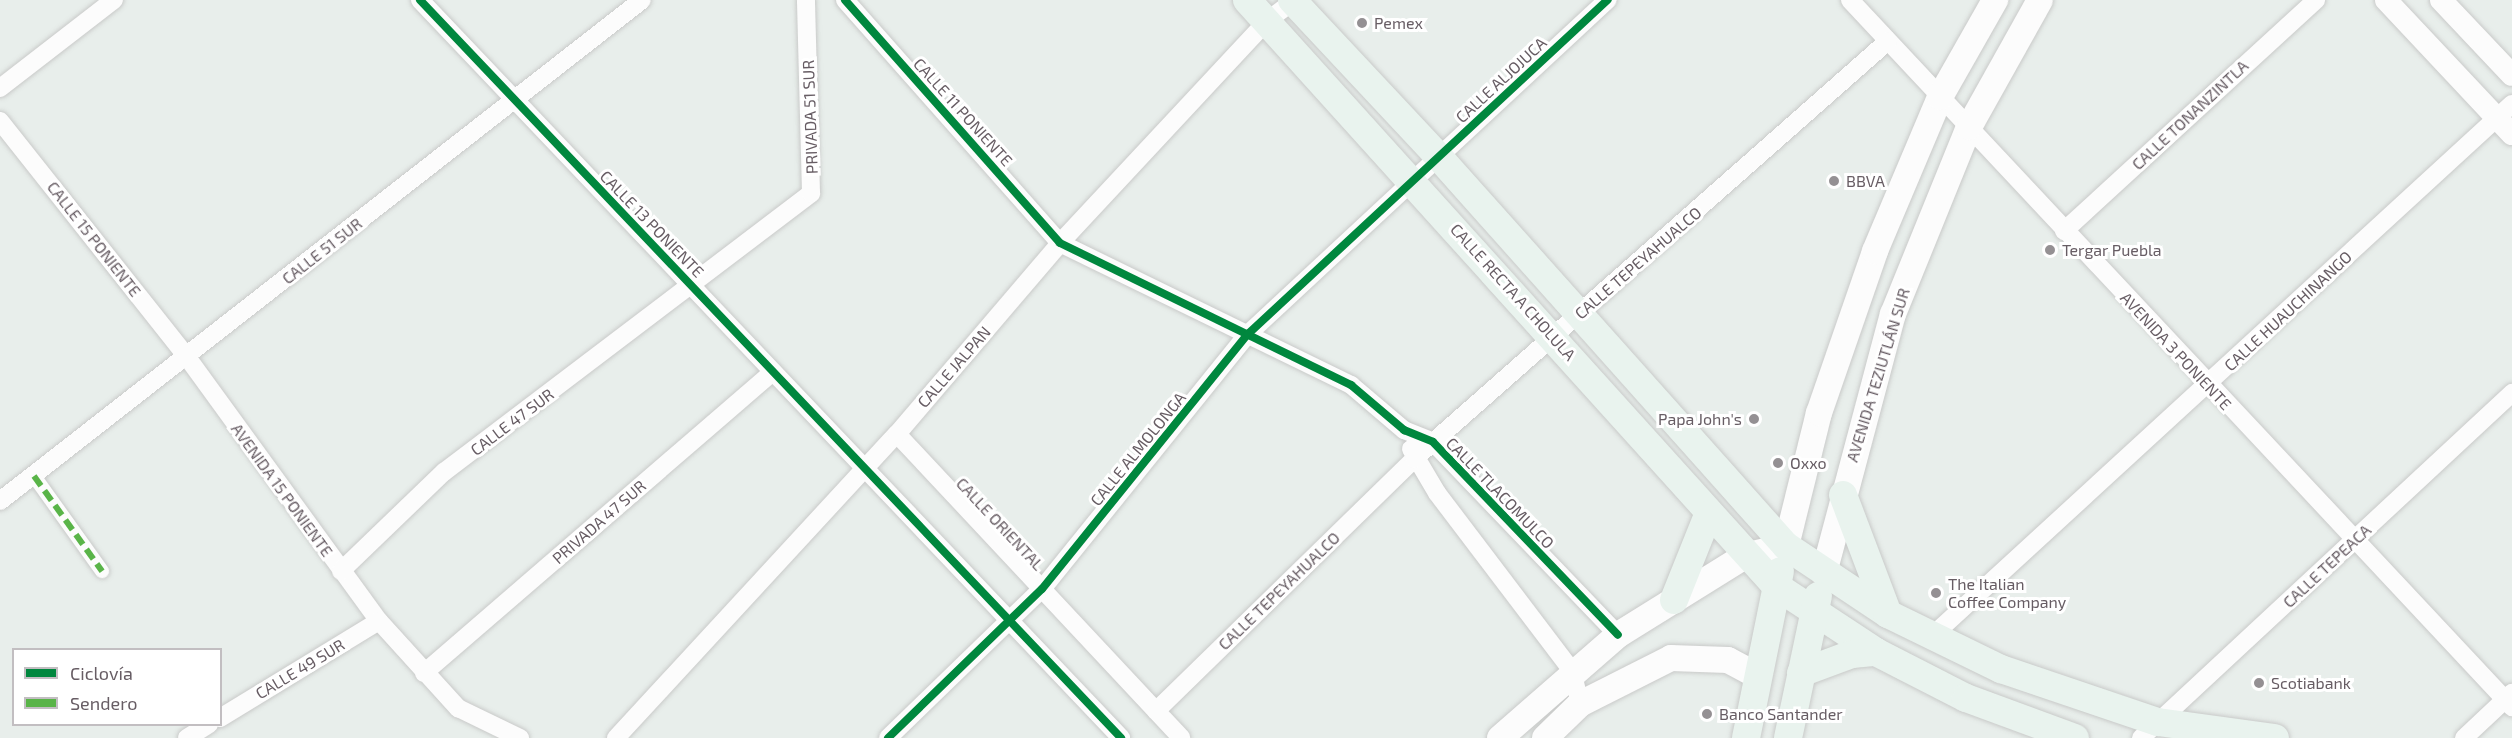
<!DOCTYPE html>
<html>
<head>
<meta charset="utf-8">
<style>
  body { margin:0 }
  #map { position:relative; width:2512px; height:738px; overflow:hidden; background:#e8eeeb; font-family:"Exo 2",sans-serif }
  div>[style] { position:absolute }
  .roads { filter:drop-shadow(0 0 2px #c9cac9) drop-shadow(0 0 2px #c9cac9) }
  .pedestrian>* { height:14px; margin:-7px; padding:0 7px; transform-origin:7px; border-radius:7px; background:#fcfcfc }
  .minor>* { height:18px; margin:-9px; padding:0 9px; transform-origin:9px; border-radius:9px; background:#fcfcfc }
  .tertiary>* { height:22px; margin:-11px; padding:0 11px; transform-origin:11px; border-radius:11px; background:#fcfcfc }
  .secondary>* { height:26px; margin:-13px; padding:0 13px; transform-origin:13px; border-radius:13px; background:#fcfcfc }
  .primary>* { height:28px; margin:-14px; padding:0 14px; transform-origin:14px; border-radius:14px; background:#e9f3ee }
  .quiet>* { height:6px; margin-top:-3px; transform-origin:0; background:repeating-linear-gradient(90deg,#59b448 0 12px,transparent 0 18px) }
  .cycleway>* { height:8px; margin:-4px; padding:0 4px; transform-origin:4px; border-radius:4px; background:#00873e }
  .dots>* { width:16px; height:16px; translate:-50% -50%; box-sizing:border-box; border:3px solid #fff; border-radius:50% }
  span { translate:-50% -50%; white-space:nowrap; text-align:center; line-height:1.15; -webkit-text-stroke:6px #fff; paint-order:stroke }
  .poi-label { font-size:16px; color:#675d64 }
  .left { translate:0 -50%; text-align:left }
  .right { translate:-100% -50%; text-align:right }
  .street-label { font-size:16px; color:#675d64 }
  .legend { position:absolute; left:12px; top:648px; width:210px; height:78px; box-sizing:border-box; background:#fff; border:2px solid #c2bec1; margin:0; padding:8px 10px; list-style:none; font-size:18px; color:#675d64 }
  .legend li { display:flex; align-items:center; gap:12px; height:30px }
  .legend b { width:30px; border:2px solid #c2bec1 }
</style>
</head>
<body>
<div id="map">
  <div class="roads">
    <div class="pedestrian">
      <div style="left:34px;top:476px;width:117px;rotate:54.4deg"></div>
    </div>
    <div class="minor">
      <div style="left:420px;top:0;width:1018px;rotate:46.47deg"></div>
      <div style="left:845px;top:0;width:324px;rotate:48.5deg"></div>
      <div style="left:1060px;top:243px;width:324px;rotate:26deg"></div>
      <div style="left:1351px;top:385px;width:70px;rotate:40.3deg"></div>
      <div style="left:1404px;top:430px;width:31px;rotate:22deg"></div>
      <div style="left:1433px;top:442px;width:267px;rotate:46.2deg"></div>
      <div style="left:1850px;top:0;width:969px;rotate:46.88deg"></div>
      <div style="left:0;top:88px;width:144px;rotate:-37.7deg"></div>
      <div style="left:0;top:121px;width:301px;rotate:51.6deg"></div>
      <div style="left:187px;top:357px;width:326px;rotate:54deg"></div>
      <div style="left:379px;top:621px;width:118px;rotate:47.8deg"></div>
      <div style="left:458px;top:708px;width:69px;rotate:25.8deg"></div>
      <div style="left:2064px;top:231px;width:342px;rotate:-42.5deg"></div>
      <div style="left:897px;top:434px;width:416px;rotate:46.9deg"></div>
      <div style="left:1411px;top:449px;width:51px;rotate:59.4deg"></div>
      <div style="left:1437px;top:493px;width:223px;rotate:52.8deg"></div>
      <div style="left:1572px;top:671px;width:34px;rotate:76deg"></div>
      <div style="left:0;top:501px;width:814px;rotate:-37.97deg"></div>
      <div style="left:341px;top:571px;width:143px;rotate:-43.9deg"></div>
      <div style="left:444px;top:472px;width:461px;rotate:-37.2deg"></div>
      <div style="left:811px;top:193px;width:193px;rotate:-91.5deg"></div>
      <div style="left:1930px;top:638px;width:790px;rotate:-42.54deg"></div>
      <div style="left:424px;top:673px;width:461px;rotate:-40.8deg"></div>
      <div style="left:1156px;top:711px;width:361px;rotate:-44.3deg"></div>
      <div style="left:1414px;top:459px;width:632px;rotate:-41.41deg"></div>
      <div style="left:220px;top:718px;width:186px;rotate:-31.4deg"></div>
      <div style="left:187px;top:738px;width:26px;rotate:-32deg"></div>
      <div style="left:616px;top:738px;width:414px;rotate:-47.3deg"></div>
      <div style="left:897px;top:434px;width:251px;rotate:-49.5deg"></div>
      <div style="left:1060px;top:243px;width:304px;rotate:-47deg"></div>
      <div style="left:1267px;top:21px;width:35px;rotate:-37deg"></div>
      <div style="left:888px;top:738px;width:214px;rotate:-44.1deg"></div>
      <div style="left:1042px;top:589px;width:328px;rotate:-51.1deg"></div>
      <div style="left:1248px;top:334px;width:491px;rotate:-42.9deg"></div>
      <div style="left:2141px;top:738px;width:507px;rotate:-42.92deg"></div>
      <div style="left:2464px;top:738px;width:66px;rotate:-43.2deg"></div>
    </div>
    <div class="tertiary">
      <div style="left:2386px;top:0;width:184px;rotate:46.8deg"></div>
      <div style="left:2441px;top:0;width:103px;rotate:46.6deg"></div>
    </div>
    <div class="secondary">
      <div style="left:1824px;top:573px;width:268px;rotate:-75.1deg"></div>
      <div style="left:1893px;top:314px;width:202px;rotate:-67.9deg"></div>
      <div style="left:1969px;top:127px;width:145px;rotate:-60.8deg"></div>
      <div style="left:1500px;top:738px;width:157px;rotate:-41.1deg"></div>
      <div style="left:1618px;top:635px;width:150px;rotate:-31.9deg"></div>
      <div style="left:1745px;top:556px;width:42px;rotate:-13.7deg"></div>
      <div style="left:1786px;top:546px;width:137px;rotate:-76.1deg"></div>
      <div style="left:1819px;top:413px;width:171px;rotate:-70.9deg"></div>
      <div style="left:1875px;top:251px;width:167px;rotate:-67.1deg"></div>
      <div style="left:1940px;top:97px;width:112px;rotate:-60.4deg"></div>
      <div style="left:1545px;top:738px;width:49px;rotate:-44.2deg"></div>
      <div style="left:1580px;top:704px;width:102px;rotate:-26.8deg"></div>
      <div style="left:1671px;top:658px;width:57px;rotate:2deg"></div>
      <div style="left:1728px;top:660px;width:34px;rotate:28deg"></div>
    </div>
    <div class="primary">
      <div style="left:1247px;top:0;width:789px;rotate:47.93deg"></div>
      <div style="left:1776px;top:586px;width:120px;rotate:33.4deg"></div>
      <div style="left:1876px;top:652px;width:101px;rotate:27.1deg"></div>
      <div style="left:1966px;top:698px;width:116px;rotate:20.2deg"></div>
      <div style="left:1292px;top:0;width:214px;rotate:46.9deg"></div>
      <div style="left:1438px;top:156px;width:523px;rotate:48.26deg"></div>
      <div style="left:1786px;top:546px;width:123px;rotate:33.7deg"></div>
      <div style="left:1888px;top:614px;width:126px;rotate:26deg"></div>
      <div style="left:2001px;top:669px;width:166px;rotate:18.7deg"></div>
      <div style="left:2158px;top:722px;width:118px;rotate:7.8deg"></div>
      <div style="left:1843px;top:495px;width:127px;rotate:69.3deg"></div>
      <div style="left:1674px;top:600px;width:92px;rotate:-68.2deg"></div>
      <div style="left:1801px;top:673px;width:54px;rotate:-20.4deg"></div>
      <div style="left:1852px;top:654px;width:24px;rotate:-5deg"></div>
      <div style="left:1746px;top:738px;width:170px;rotate:-78.5deg"></div>
      <div style="left:1788px;top:738px;width:145px;rotate:-78.1deg"></div>
    </div>
  </div>
  <div class="quiet">
    <div style="left:34px;top:476px;width:117px;rotate:54.4deg"></div>
  </div>
  <div class="cycleway">
    <div style="left:420px;top:0;width:1018px;rotate:46.47deg"></div>
    <div style="left:845px;top:0;width:324px;rotate:48.5deg"></div>
    <div style="left:1060px;top:243px;width:324px;rotate:26deg"></div>
    <div style="left:1351px;top:385px;width:70px;rotate:40.3deg"></div>
    <div style="left:1404px;top:430px;width:31px;rotate:22deg"></div>
    <div style="left:1433px;top:442px;width:267px;rotate:46.2deg"></div>
    <div style="left:888px;top:738px;width:214px;rotate:-44.1deg"></div>
    <div style="left:1042px;top:589px;width:328px;rotate:-51.1deg"></div>
    <div style="left:1248px;top:334px;width:491px;rotate:-42.9deg"></div>
  </div>
  <div class="dots">
    <div style="left:1362px;top:23px;background:#949093"></div>
    <div style="left:1834px;top:181px;background:#949093"></div>
    <div style="left:2050px;top:250px;background:#949093"></div>
    <div style="left:1754px;top:419px;background:#949093"></div>
    <div style="left:1778px;top:463px;background:#949093"></div>
    <div style="left:1936px;top:593px;background:#949093"></div>
    <div style="left:2259px;top:683px;background:#949093"></div>
    <div style="left:1707px;top:714px;background:#949093"></div>
  </div>
  <div class="poi-label">
    <span class="left" style="left:1374px;top:23px">Pemex</span>
    <span class="left" style="left:1846px;top:181px">BBVA</span>
    <span class="left" style="left:2062px;top:250px">Tergar Puebla</span>
    <span class="right" style="left:1742px;top:419px">Papa John's</span>
    <span class="left" style="left:1790px;top:463px">Oxxo</span>
    <span class="left" style="left:1948px;top:593px">The Italian<br>Coffee Company</span>
    <span class="left" style="left:2271px;top:683px">Scotiabank</span>
    <span class="left" style="left:1719px;top:714px">Banco Santander</span>
  </div>
  <div class="street-label">
    <span style="left:1501px;top:80px;rotate:-43deg">CALLE ALJOJUCA</span>
    <span style="left:963px;top:112px;rotate:48deg">CALLE 11 PONIENTE</span>
    <span style="left:2190px;top:115px;rotate:-43deg">CALLE TONANZINTLA</span>
    <span style="left:810px;top:117px;rotate:-92deg">PRIVADA 51 SUR</span>
    <span style="left:652px;top:224px;rotate:46deg">CALLE 13 PONIENTE</span>
    <span style="left:94px;top:239px;rotate:52deg">CALLE 15 PONIENTE</span>
    <span style="left:322px;top:251px;rotate:-38deg">CALLE 51 SUR</span>
    <span style="left:1638px;top:263px;rotate:-41deg">CALLE TEPEYAHUALCO</span>
    <span style="left:1513px;top:292px;rotate:48deg">CALLE RECTA A CHOLULA</span>
    <span style="left:2288px;top:311px;rotate:-43deg">CALLE HUAUCHINANGO</span>
    <span style="left:2176px;top:351px;rotate:47deg">AVENIDA 3 PONIENTE</span>
    <span style="left:954px;top:367px;rotate:-49deg">CALLE JALPAN</span>
    <span style="left:1878px;top:375px;rotate:-73deg">AVENIDA TEZIUTLÁN SUR</span>
    <span style="left:512px;top:422px;rotate:-37deg">CALLE 47 SUR</span>
    <span style="left:1138px;top:449px;rotate:-51deg">CALLE ALMOLONGA</span>
    <span style="left:282px;top:490px;rotate:54deg">AVENIDA 15 PONIENTE</span>
    <span style="left:1500px;top:493px;rotate:46deg">CALLE TLACOMULCO</span>
    <span style="left:599px;top:522px;rotate:-41deg">PRIVADA 47 SUR</span>
    <span style="left:1000px;top:524px;rotate:47deg">CALLE ORIENTAL</span>
    <span style="left:2327px;top:566px;rotate:-43deg">CALLE TEPEACA</span>
    <span style="left:1279px;top:591px;rotate:-44deg">CALLE TEPEYAHUALCO</span>
    <span style="left:300px;top:669px;rotate:-31deg">CALLE 49 SUR</span>
  </div>
  <ul class="legend">
  <li><b style="height:8px;background:#00873e"></b>Ciclovía</li>
  <li><b style="height:8px;background:#59b448"></b>Sendero</li>
  </ul>
</div>
</body>
</html>
